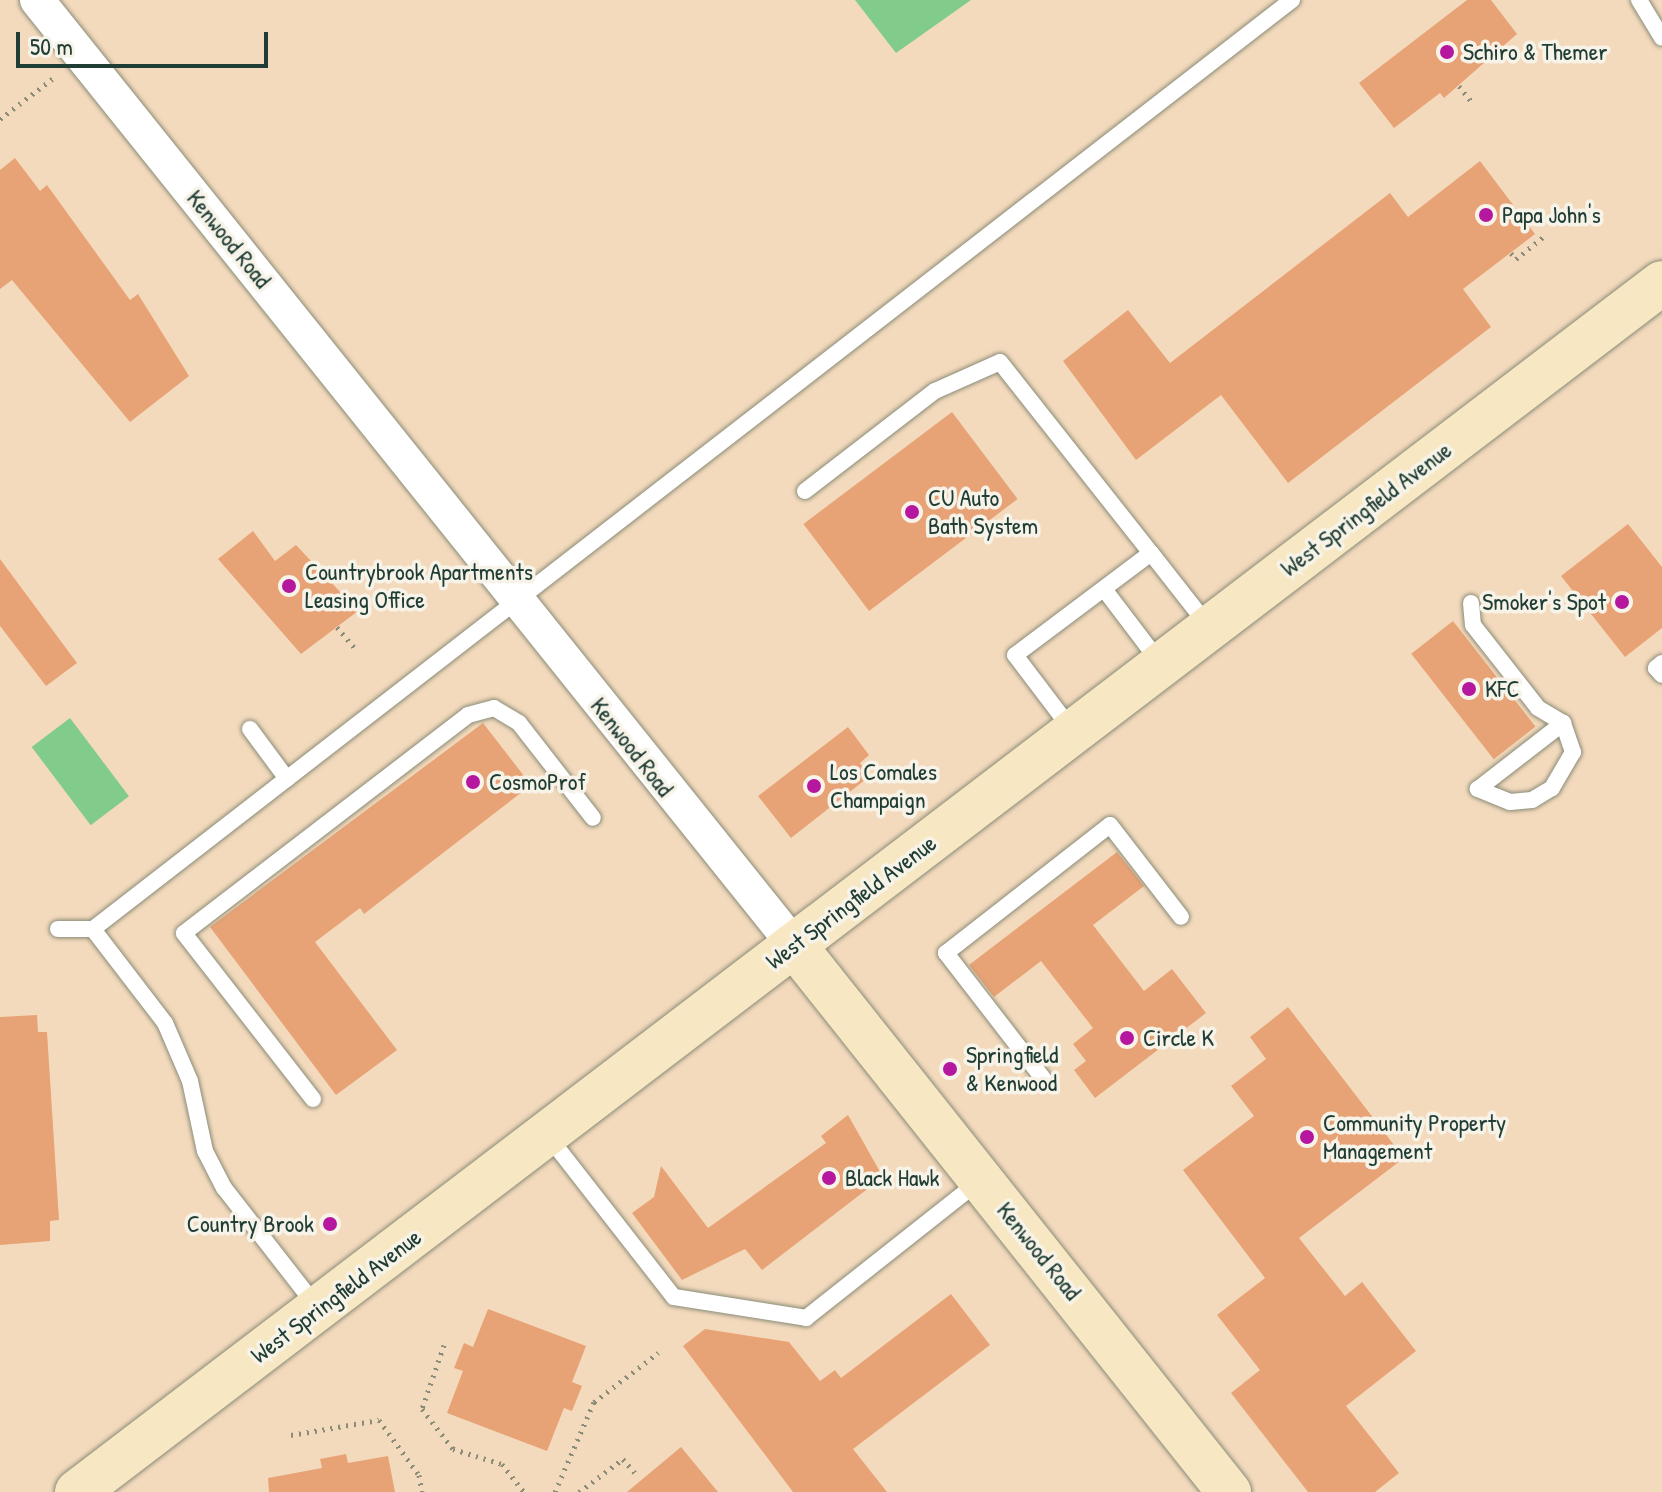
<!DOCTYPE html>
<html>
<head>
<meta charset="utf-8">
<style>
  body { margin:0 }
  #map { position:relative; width:1662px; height:1492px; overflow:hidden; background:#f4dabd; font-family:"Patrick Hand",sans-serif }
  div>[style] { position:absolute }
  .green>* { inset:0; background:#81cc8a; transform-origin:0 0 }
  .building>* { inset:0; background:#e7a376; transform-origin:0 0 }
  .path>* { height:5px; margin-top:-2.5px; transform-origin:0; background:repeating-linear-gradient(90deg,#8a8c78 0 2px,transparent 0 8px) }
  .roads { filter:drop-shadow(0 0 2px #8a8c78) drop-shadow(0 0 2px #8a8c78) }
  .lane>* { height:16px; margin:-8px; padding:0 8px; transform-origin:8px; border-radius:8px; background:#fff }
  .street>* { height:34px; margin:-17px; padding:0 17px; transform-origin:17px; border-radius:17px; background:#fff }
  .secondary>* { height:44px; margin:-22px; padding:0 22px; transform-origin:22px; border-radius:22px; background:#f7e8c3 }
  .dots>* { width:22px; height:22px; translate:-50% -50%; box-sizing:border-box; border:4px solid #f7f3e8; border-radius:50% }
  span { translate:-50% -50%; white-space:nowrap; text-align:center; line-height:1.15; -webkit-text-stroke:7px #f7f3e8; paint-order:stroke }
  .poi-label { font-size:24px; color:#1f3d34 }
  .left { translate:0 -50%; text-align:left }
  .right { translate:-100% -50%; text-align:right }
  .street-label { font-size:24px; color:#1f3d34 }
  .scale { position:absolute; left:16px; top:32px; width:252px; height:36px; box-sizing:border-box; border:4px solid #1f3d34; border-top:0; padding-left:10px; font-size:24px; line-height:28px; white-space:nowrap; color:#1f3d34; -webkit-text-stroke:6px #f7f3e8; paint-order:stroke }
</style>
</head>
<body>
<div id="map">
  <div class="green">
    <div style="clip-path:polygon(855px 0,971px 0,896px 53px)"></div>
    <div style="left:70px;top:718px;width:98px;height:48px;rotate:53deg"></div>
  </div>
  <div class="building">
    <div style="clip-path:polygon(1467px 0,1491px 0,1517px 34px,1444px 98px,1440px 93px,1394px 128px,1359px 83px)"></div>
    <div style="clip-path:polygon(15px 158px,40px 191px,47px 185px,130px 300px,138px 294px,189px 376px,130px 422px,12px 280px,0 289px,0 170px)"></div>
    <div style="clip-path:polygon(1480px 161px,1535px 234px,1463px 289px,1491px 327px,1288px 483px,1221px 395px,1136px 460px,1063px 361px,1128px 310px,1170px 363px,1390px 193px,1408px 217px)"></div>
    <div style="left:952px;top:412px;width:109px;height:186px;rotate:53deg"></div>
    <div style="clip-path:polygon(1628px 524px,1662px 567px,1662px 628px,1625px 657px,1561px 576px)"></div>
    <div style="clip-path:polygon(253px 531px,275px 561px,296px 545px,358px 611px,301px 654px,218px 559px)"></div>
    <div style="clip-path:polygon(0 559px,77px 663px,46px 686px,0 626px)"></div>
    <div style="left:1453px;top:621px;width:134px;height:53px;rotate:52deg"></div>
    <div style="clip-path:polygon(483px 723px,531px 785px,364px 914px,360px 908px,315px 942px,397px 1050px,336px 1095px,210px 927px)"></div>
    <div style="clip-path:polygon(848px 727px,869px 755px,860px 763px,870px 776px,791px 838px,758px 796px)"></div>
    <div style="clip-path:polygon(1117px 852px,1144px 886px,1093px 925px,1144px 991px,1172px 969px,1206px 1013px,1095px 1098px,1074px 1070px,1086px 1061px,1073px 1044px,1093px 1028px,1041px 961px,994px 997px,969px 965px)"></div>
    <div style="clip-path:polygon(1288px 1007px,1404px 1158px,1299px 1238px,1345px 1296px,1362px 1282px,1416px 1351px,1346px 1406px,1399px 1473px,1375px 1492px,1308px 1492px,1231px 1393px,1260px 1370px,1217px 1315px,1265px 1278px,1183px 1170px,1254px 1116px,1231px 1086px,1266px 1059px,1250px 1037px)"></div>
    <div style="clip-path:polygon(37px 1015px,38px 1032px,47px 1032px,59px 1220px,50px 1221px,50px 1241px,0 1245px,0 1017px)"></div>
    <div style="clip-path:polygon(848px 1115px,883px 1177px,762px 1270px,745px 1249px,682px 1280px,632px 1213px,654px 1197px,661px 1166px,708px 1228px,826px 1143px,821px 1136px)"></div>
    <div style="clip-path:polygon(951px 1294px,990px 1345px,853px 1449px,887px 1492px,793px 1492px,683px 1346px,705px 1329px,789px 1342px,820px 1381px,835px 1370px,841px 1378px)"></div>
    <div style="clip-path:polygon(488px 1309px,586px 1346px,572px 1382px,582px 1386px,572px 1411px,564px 1408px,547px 1451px,447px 1413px,463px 1371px,454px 1368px,464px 1343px,473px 1347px)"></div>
    <div style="clip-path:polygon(681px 1447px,718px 1492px,627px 1492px)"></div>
    <div style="clip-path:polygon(346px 1454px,348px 1463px,388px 1456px,395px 1492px,269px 1492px,268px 1478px,322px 1468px,320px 1459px)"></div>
  </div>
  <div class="path">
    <div style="left:1459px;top:86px;width:22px;rotate:51deg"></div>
    <div style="left:0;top:119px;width:71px;rotate:-37.5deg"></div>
    <div style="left:1511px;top:253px;width:8px;rotate:50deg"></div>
    <div style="left:1516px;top:259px;width:38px;rotate:-39deg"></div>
    <div style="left:337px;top:627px;width:30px;rotate:50deg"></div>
    <div style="left:444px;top:1345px;width:68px;rotate:109deg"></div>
    <div style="left:422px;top:1409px;width:51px;rotate:52.2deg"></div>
    <div style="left:453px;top:1449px;width:51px;rotate:17deg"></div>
    <div style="left:502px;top:1464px;width:36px;rotate:52deg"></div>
    <div style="left:291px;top:1435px;width:89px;rotate:-9.7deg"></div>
    <div style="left:379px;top:1420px;width:68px;rotate:54deg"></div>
    <div style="left:419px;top:1475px;width:17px;rotate:80deg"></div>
    <div style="left:555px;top:1492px;width:98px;rotate:-66.6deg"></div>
    <div style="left:594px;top:1402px;width:81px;rotate:-37.4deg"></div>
    <div style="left:579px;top:1492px;width:55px;rotate:-36.9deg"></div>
    <div style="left:623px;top:1459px;width:18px;rotate:49deg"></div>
  </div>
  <div class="roads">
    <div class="lane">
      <div style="left:1639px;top:0;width:44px;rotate:58.8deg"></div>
      <div style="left:805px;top:491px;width:164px;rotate:-37.6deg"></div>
      <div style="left:935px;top:391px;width:71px;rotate:-24deg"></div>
      <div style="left:1000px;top:362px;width:243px;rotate:51.7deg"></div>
      <div style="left:1151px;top:553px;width:170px;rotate:143.1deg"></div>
      <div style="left:1015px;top:655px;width:94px;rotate:52.8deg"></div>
      <div style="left:1151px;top:553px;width:94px;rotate:51.9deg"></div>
      <div style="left:1104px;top:589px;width:94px;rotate:52.8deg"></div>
      <div style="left:1471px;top:603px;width:22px;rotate:85deg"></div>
      <div style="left:1473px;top:625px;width:105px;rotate:51.9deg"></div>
      <div style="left:1538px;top:708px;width:29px;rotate:31deg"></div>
      <div style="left:1563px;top:723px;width:31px;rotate:71deg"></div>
      <div style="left:1573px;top:752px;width:42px;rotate:120.3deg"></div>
      <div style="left:1552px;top:788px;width:23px;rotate:149deg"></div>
      <div style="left:1532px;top:800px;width:22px;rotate:175deg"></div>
      <div style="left:1510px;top:802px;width:35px;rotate:-158deg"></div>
      <div style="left:1478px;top:789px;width:108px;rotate:-37.8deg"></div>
      <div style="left:1662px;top:663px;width:8px;rotate:140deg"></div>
      <div style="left:1656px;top:668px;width:9px;rotate:49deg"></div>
      <div style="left:250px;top:729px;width:62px;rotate:53.5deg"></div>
      <div style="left:58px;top:929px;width:35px"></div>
      <div style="left:1045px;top:1081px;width:162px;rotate:-127.7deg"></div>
      <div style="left:946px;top:953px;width:208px;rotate:-38deg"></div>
      <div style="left:1110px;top:825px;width:116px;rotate:52.3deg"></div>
      <div style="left:313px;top:1099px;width:210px;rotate:-127.9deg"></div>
      <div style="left:184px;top:933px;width:358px;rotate:-37.5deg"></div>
      <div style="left:468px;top:715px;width:27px;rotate:-15deg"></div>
      <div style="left:494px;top:708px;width:29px;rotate:31deg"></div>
      <div style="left:519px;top:723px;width:120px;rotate:52.1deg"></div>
      <div style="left:548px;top:1136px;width:204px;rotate:52deg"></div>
      <div style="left:674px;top:1297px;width:134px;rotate:9deg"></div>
      <div style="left:806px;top:1318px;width:223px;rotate:-38.3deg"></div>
      <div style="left:316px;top:1306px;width:150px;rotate:-127.9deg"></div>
      <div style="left:224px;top:1188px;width:42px;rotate:-117.2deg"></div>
      <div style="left:205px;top:1151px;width:72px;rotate:-102.1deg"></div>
      <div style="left:190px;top:1081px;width:63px;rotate:-113.3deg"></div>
      <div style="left:165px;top:1023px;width:118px;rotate:-127.5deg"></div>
      <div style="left:93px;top:929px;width:1517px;rotate:-37.77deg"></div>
    </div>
    <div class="street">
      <div style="left:37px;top:0;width:1211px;rotate:51.3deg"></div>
    </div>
    <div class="secondary">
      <div style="left:794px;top:945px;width:699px;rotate:51.51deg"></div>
      <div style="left:77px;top:1492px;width:1993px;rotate:-37.34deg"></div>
    </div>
  </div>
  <div class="dots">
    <div style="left:1447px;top:52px;background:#b5179e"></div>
    <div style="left:1486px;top:215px;background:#b5179e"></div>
    <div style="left:912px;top:512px;background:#b5179e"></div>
    <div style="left:289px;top:586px;background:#b5179e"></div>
    <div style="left:1622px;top:602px;background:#b5179e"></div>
    <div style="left:1469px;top:689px;background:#b5179e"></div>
    <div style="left:473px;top:782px;background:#b5179e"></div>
    <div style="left:814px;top:786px;background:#b5179e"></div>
    <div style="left:1127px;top:1038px;background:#b5179e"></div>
    <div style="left:950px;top:1069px;background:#b5179e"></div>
    <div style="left:1307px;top:1137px;background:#b5179e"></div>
    <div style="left:829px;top:1178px;background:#b5179e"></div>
    <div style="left:330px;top:1224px;background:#b5179e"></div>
  </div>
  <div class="poi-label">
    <span class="left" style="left:1463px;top:52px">Schiro &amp; Themer</span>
    <span class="left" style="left:1502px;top:215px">Papa John's</span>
    <span class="left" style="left:928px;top:512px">CU Auto<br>Bath System</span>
    <span class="left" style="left:305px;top:586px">Countrybrook Apartments<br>Leasing Office</span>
    <span class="right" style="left:1606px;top:602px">Smoker's Spot</span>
    <span class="left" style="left:1485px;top:689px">KFC</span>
    <span class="left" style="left:830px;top:786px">Los Comales<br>Champaign</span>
    <span class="left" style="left:489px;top:782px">CosmoProf</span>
    <span class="left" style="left:1143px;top:1038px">Circle K</span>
    <span class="left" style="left:966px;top:1069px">Springfield<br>&amp; Kenwood</span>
    <span class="left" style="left:1323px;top:1137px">Community Property<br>Management</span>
    <span class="left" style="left:845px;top:1178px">Black Hawk</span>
    <span class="right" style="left:314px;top:1224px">Country Brook</span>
  </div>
  <div class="street-label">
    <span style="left:229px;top:239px;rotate:51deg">Kenwood Road</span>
    <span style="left:1366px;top:509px;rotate:-37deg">West Springfield Avenue</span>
    <span style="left:632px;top:747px;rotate:52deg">Kenwood Road</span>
    <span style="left:851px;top:902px;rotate:-37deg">West Springfield Avenue</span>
    <span style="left:1039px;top:1251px;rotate:51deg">Kenwood Road</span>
    <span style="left:336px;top:1296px;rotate:-37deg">West Springfield Avenue</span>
  </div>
  <div class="scale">50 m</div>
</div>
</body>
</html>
